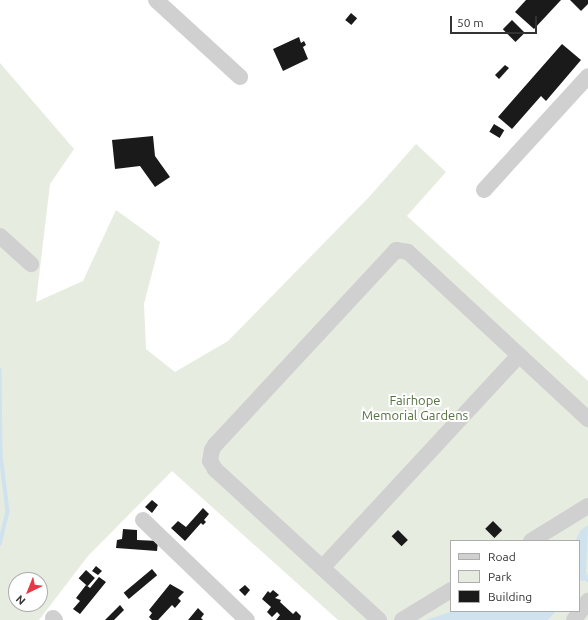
<!DOCTYPE html>
<html>
<head>
<meta charset="utf-8">
<style>
  body { margin:0 }
  #map { position:relative; width:588px; height:620px; overflow:hidden; background:#fff; font-family:Ubuntu,sans-serif }
  div>[style] { position:absolute }
  .green>* { inset:0; background:#e6ecdf }
  .water>* { inset:0; background:#cfe2ee }
  .stream>* { height:3.5px; margin:-1.75px; padding:0 1.75px; transform-origin:1.75px; border-radius:1.75px; background:#cfe2ee }
  .building>* { inset:0; background:#1a1a1a; transform-origin:0 0 }
  .minor>* { height:16px; margin:-8px; padding:0 8px; transform-origin:8px; border-radius:8px; background:#d0d0d0 }
  span { translate:-50% -50%; white-space:nowrap; text-align:center; line-height:1.15; -webkit-text-stroke:4px #fff; paint-order:stroke }
  .park-label { font-size:13px; color:#56703f }
  .legend { position:absolute; left:450px; top:540px; width:130px; height:72px; box-sizing:border-box; background:#fff; border:1px solid #adadad; margin:0; padding:5px 7px; list-style:none; font-size:12px; color:#333 }
  .legend li { display:flex; align-items:center; gap:8px; height:20px }
  .legend b { width:20px; border:1px solid #adadad }
  .north { position:absolute; left:8px; top:572px; width:40px; height:40px; box-sizing:border-box; background:#fff; border:1px solid #adadad; border-radius:50%; rotate:223deg; font-size:11px; font-weight:700; line-height:16px; text-align:center; color:#333 }
  .north::after { content:''; display:block; margin:auto; width:14px; height:18px; background:#e63946; clip-path:polygon(50% 0,100% 100%,50% 72%,0 100%) }
  .scale { position:absolute; left:450px; top:16px; width:87px; height:18px; box-sizing:border-box; border:2px solid #333; border-top:0; padding-left:5px; font-size:12px; line-height:14px; white-space:nowrap; color:#333; -webkit-text-stroke:3px #fff; paint-order:stroke }
</style>
</head>
<body>
<div id="map">
  <div class="green">
    <div style="clip-path:polygon(evenodd,0 63px,74px 149px,50px 184px,36px 302px,83px 281px,116px 210px,160px 242px,144px 304px,146px 349px,175px 372px,228px 341px,369px 197px,416px 144px,446px 172px,407px 216px,588px 381px,588px 620px,338px 620px,172px 471px,88px 556px,39px 620px,0 620px,0 63px,451px 541px,579px 541px,579px 611px,451px 611px,451px 541px,0 63px,16px 580px,40px 580px,40px 604px,16px 604px,16px 580px)"></div>
  </div>
  <div class="water">
    <div style="clip-path:polygon(588px 525px,586px 573px,588px 576px,584px 581px,579px 580px,579px 541px,575px 541px,581px 530px)"></div>
    <div style="clip-path:polygon(453px 611px,556px 611px,548px 620px,426px 620px)"></div>
  </div>
  <div class="stream">
    <div style="left:0;top:370px;width:85px;rotate:89.3deg"></div>
    <div style="left:1px;top:455px;width:57px;rotate:83deg"></div>
    <div style="left:8px;top:512px;width:33px;rotate:104deg"></div>
    <div style="left:586px;top:578px;width:3px;rotate:45deg"></div>
  </div>
  <div class="building">
    <div style="clip-path:polygon(526px 0,561px 0,534px 29px,515px 12px)"></div>
    <div style="clip-path:polygon(570px 0,588px 0,588px 4px,581px 11px)"></div>
    <div style="left:351px;top:13px;width:8px;height:9px;rotate:40deg"></div>
    <div style="left:512px;top:20px;width:18px;height:13px;rotate:45deg"></div>
    <div style="clip-path:polygon(299px 37px,301px 43px,304px 41px,306px 45px,303px 47px,308px 59px,283px 71px,273px 49px)"></div>
    <div style="clip-path:polygon(562px 44px,581px 60px,546px 101px,541px 96px,512px 129px,498px 117px)"></div>
    <div style="clip-path:polygon(505px 65px,509px 68px,499px 79px,495px 75px)"></div>
    <div style="left:494px;top:124px;width:12px;height:9px;rotate:31deg"></div>
    <div style="clip-path:polygon(153px 136px,155px 156px,170px 177px,155px 187px,140px 166px,115px 169px,112px 140px)"></div>
    <div style="clip-path:polygon(152px 500px,158px 505px,152px 513px,145px 507px)"></div>
    <div style="clip-path:polygon(203px 508px,209px 514px,204px 520px,206px 522px,203px 525px,201px 523px,185px 541px,171px 528px,178px 521px,186px 527px)"></div>
    <div style="left:493px;top:521px;width:13px;height:11px;rotate:45deg"></div>
    <div style="clip-path:polygon(123px 529px,137px 530px,137px 540px,158px 541px,157px 551px,116px 548px,117px 540px,122px 539px)"></div>
    <div style="left:398px;top:530px;width:14px;height:9px;rotate:45deg"></div>
    <div style="clip-path:polygon(96px 566px,102px 571px,98px 575px,92px 571px)"></div>
    <div style="left:152px;top:569px;width:8px;height:37px;rotate:50deg"></div>
    <div style="left:86px;top:570px;width:12px;height:11px;rotate:42deg"></div>
    <div style="clip-path:polygon(99px 577px,106px 582px,80px 614px,73px 609px,80px 601px,76px 598px,86px 585px,90px 588px)"></div>
    <div style="clip-path:polygon(170px 584px,184px 592px,178px 598px,181px 601px,175px 608px,172px 605px,158px 620px,152px 620px,149px 617px,152px 613px,149px 610px)"></div>
    <div style="clip-path:polygon(245px 585px,250px 590px,245px 596px,239px 590px)"></div>
    <div style="clip-path:polygon(273px 590px,279px 595px,275px 598px,281px 600px,280px 602px,293px 614px,296px 611px,301px 616px,300px 620px,276px 620px,280px 615px,277px 612px,272px 617px,267px 612px,271px 607px,262px 599px,268px 591px,270px 593px)"></div>
    <div style="clip-path:polygon(120px 605px,124px 610px,114px 620px,105px 620px)"></div>
    <div style="clip-path:polygon(198px 608px,204px 614px,201px 618px,203px 620px,188px 620px)"></div>
  </div>
  <div class="minor">
    <div style="left:156px;top:0;width:114px;rotate:42.5deg"></div>
    <div style="left:484px;top:190px;width:154px;rotate:-47.6deg"></div>
    <div style="left:0;top:236px;width:42px;rotate:42.1deg"></div>
    <div style="left:143px;top:520px;width:144px;rotate:43.9deg"></div>
    <div style="left:531px;top:541px;width:67px;rotate:-31.6deg"></div>
    <div style="left:322px;top:568px;width:290px;rotate:-47.2deg"></div>
    <div style="left:53px;top:618px;width:3px;rotate:45deg"></div>
    <div style="left:379px;top:620px;width:223px;rotate:-137.4deg"></div>
    <div style="left:215px;top:469px;width:9px;rotate:-122deg"></div>
    <div style="left:210px;top:461px;width:11px;rotate:-80deg"></div>
    <div style="left:212px;top:450px;width:6px;rotate:-59deg"></div>
    <div style="left:215px;top:445px;width:266px;rotate:-47.1deg"></div>
    <div style="left:396px;top:250px;width:12px;rotate:9deg"></div>
    <div style="left:408px;top:252px;width:246px;rotate:42.9deg"></div>
    <div style="left:402px;top:620px;width:57px;rotate:-31.5deg"></div>
    <div style="left:574px;top:620px;width:24px;rotate:-54deg"></div>
  </div>
  <div class="park-label">
    <span style="left:415px;top:408px">Fairhope<br>Memorial Gardens</span>
  </div>
  <ul class="legend">
  <li><b style="height:5px;background:#d0d0d0"></b>Road</li>
  <li><b style="height:11px;background:#e6ecdf"></b>Park</li>
  <li><b style="height:11px;background:#1a1a1a"></b>Building</li>
  </ul>
  <div class="north">N</div>
  <div class="scale">50 m</div>
</div>
</body>
</html>
